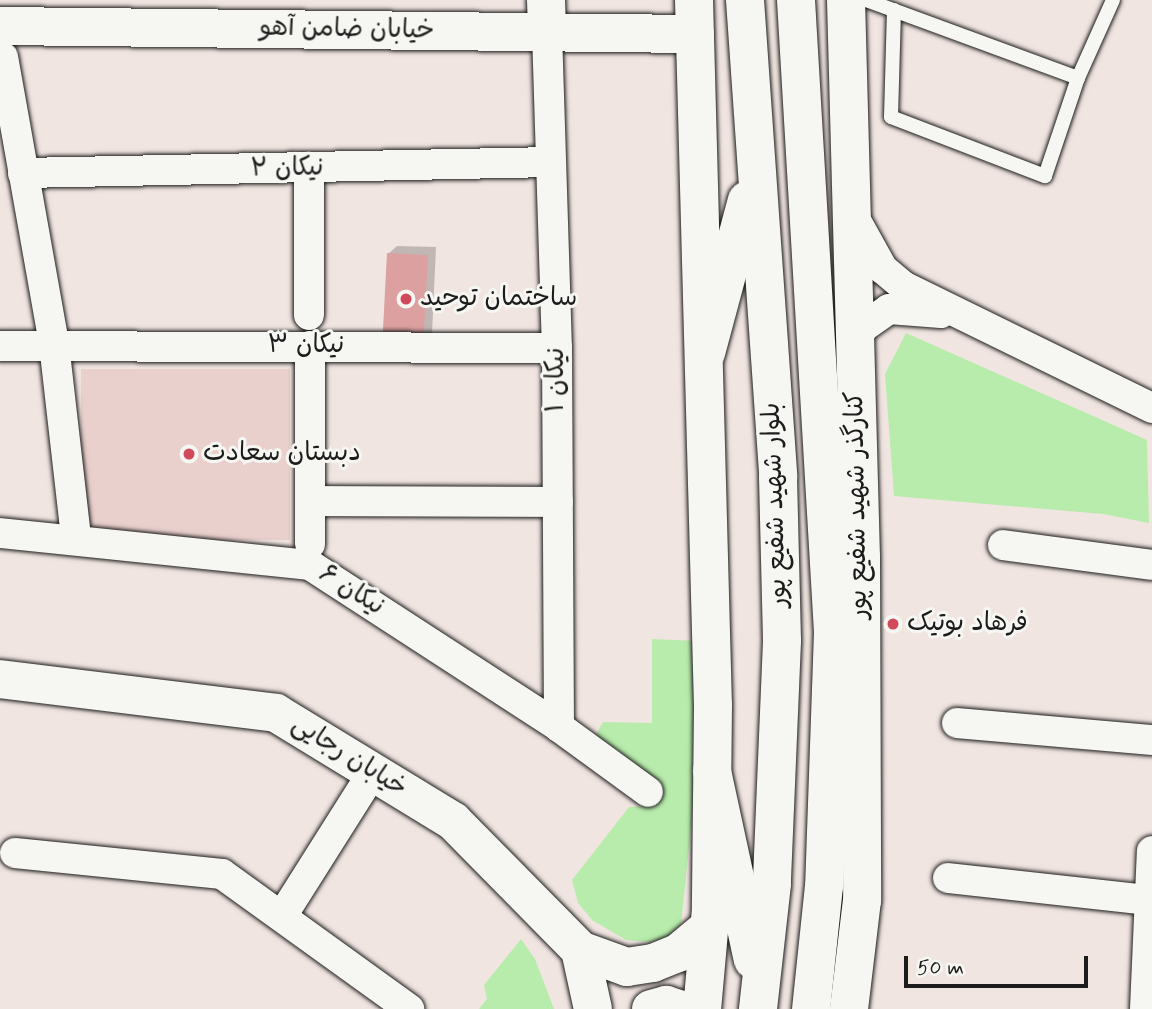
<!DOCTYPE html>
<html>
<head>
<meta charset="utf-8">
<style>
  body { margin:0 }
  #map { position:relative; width:1152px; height:1009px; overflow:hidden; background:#f1e5e1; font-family:Mynerve,"Playpen Sans Arabic",sans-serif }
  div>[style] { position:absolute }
  .built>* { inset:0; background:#ead0cd; transform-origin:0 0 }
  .green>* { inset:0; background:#b8ecac }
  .shadow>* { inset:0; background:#0003 }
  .building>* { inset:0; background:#dba09f; transform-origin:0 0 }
  .roads { filter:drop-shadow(0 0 2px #1c1c1c) drop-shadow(0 0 2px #1c1c1c) }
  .lane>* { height:14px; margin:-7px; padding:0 7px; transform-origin:7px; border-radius:7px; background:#f6f6f2 }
  .street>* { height:30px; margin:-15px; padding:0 15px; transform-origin:15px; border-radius:15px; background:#f6f6f2 }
  .secondary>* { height:38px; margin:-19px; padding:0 19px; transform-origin:19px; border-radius:19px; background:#f6f6f2 }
  .primary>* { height:38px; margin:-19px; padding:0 19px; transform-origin:19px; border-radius:19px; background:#f6f6f2 }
  .dots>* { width:19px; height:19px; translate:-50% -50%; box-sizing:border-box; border:4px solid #f6f6f2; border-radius:50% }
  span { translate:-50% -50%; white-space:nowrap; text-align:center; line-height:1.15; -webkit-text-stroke:6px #f6f6f2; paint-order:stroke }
  .street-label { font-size:26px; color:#1c1c1c }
  .poi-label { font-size:26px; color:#1c1c1c }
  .left { translate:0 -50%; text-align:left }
  .scale { position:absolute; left:904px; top:956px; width:184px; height:32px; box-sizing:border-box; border:4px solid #1c1c1c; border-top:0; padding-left:9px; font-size:21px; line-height:24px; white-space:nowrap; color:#1c1c1c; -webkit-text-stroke:5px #f6f6f2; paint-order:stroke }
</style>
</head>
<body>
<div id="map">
  <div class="built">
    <div style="left:81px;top:369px;width:209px;height:171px"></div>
  </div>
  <div class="green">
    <div style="clip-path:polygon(906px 333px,1147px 440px,1149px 523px,1103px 514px,894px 496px,885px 374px)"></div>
    <div style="clip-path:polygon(652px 639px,698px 641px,694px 800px,681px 924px,666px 939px,650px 942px,626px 940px,592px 920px,578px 903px,572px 880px,629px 807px,649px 806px,594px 738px,603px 722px,652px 723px)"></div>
    <div style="clip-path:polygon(521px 939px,535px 959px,554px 1009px,479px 1009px,487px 999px,484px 985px)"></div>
  </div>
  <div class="shadow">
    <div style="clip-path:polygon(397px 246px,436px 247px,432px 334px,424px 343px,388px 254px)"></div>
  </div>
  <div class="building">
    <div style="left:387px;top:253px;width:41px;height:90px;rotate:3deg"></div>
  </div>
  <div class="roads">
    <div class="lane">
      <div style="left:866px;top:0;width:226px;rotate:20.2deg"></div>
      <div style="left:1078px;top:78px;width:85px;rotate:-65.8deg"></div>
      <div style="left:894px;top:10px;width:107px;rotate:91.6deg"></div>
      <div style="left:891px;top:117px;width:165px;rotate:21deg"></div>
      <div style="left:1045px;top:176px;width:103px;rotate:-71.4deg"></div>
    </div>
    <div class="street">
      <div style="left:547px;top:32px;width:316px;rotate:88.2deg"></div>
      <div style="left:557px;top:348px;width:379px;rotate:89.7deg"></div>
      <div style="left:3px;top:57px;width:291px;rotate:79.9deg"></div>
      <div style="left:54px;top:344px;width:195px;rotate:83.5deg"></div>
      <div style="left:23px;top:173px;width:528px;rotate:-1.19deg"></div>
      <div style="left:854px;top:217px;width:60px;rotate:60.9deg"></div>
      <div style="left:883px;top:269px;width:26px;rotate:40deg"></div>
      <div style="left:903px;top:286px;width:277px;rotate:26.1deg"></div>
      <div style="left:309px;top:315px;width:146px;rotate:-90deg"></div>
      <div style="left:0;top:346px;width:557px;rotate:0.21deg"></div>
      <div style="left:310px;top:346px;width:198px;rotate:90deg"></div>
      <div style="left:854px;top:350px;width:23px;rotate:-70deg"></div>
      <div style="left:862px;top:328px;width:33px;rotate:-35deg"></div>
      <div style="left:889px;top:309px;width:52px;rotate:4.4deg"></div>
      <div style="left:312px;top:501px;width:246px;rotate:0.2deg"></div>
      <div style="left:0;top:533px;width:312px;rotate:5.9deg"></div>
      <div style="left:310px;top:565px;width:297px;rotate:33deg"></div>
      <div style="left:559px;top:727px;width:110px;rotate:36.1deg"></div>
      <div style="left:1003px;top:545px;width:150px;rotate:7.6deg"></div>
      <div style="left:957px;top:723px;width:196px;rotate:5deg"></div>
      <div style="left:15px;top:853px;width:208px;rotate:5.8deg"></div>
      <div style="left:222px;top:874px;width:231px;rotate:35.8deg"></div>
      <div style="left:948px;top:878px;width:201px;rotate:6.3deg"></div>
      <div style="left:282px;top:916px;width:170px;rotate:-57.7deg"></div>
      <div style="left:1145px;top:1009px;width:158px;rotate:-87.5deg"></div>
    </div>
    <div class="secondary">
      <div style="left:546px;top:0;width:32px;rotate:88deg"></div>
      <div style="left:694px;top:0;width:705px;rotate:88.46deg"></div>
      <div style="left:713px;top:705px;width:204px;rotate:90.6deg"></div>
      <div style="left:711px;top:909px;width:100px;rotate:95.1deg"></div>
      <div style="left:846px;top:0;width:557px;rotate:88.46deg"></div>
      <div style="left:861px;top:557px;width:343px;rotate:89.8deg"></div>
      <div style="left:862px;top:900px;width:110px;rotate:96.8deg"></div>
      <div style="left:0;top:26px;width:695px;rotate:0.66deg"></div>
      <div style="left:0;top:679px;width:278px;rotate:7deg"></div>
      <div style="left:276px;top:713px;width:207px;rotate:31.4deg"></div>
      <div style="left:453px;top:821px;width:181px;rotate:45.4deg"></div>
      <div style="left:580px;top:950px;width:60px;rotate:77.6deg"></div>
      <div style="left:580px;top:950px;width:50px;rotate:19.9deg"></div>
      <div style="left:627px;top:967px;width:26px;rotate:-9deg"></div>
      <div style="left:653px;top:963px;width:27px;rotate:-22deg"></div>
      <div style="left:678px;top:953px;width:39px;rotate:-40deg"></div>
      <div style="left:651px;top:1009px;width:16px;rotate:-15deg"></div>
      <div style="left:666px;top:1005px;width:14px;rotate:17deg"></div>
    </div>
    <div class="primary">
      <div style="left:745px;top:0;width:478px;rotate:86deg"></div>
      <div style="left:778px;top:477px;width:164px;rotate:88.6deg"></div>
      <div style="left:782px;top:641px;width:243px;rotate:92.4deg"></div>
      <div style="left:772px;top:884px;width:126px;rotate:96.4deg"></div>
      <div style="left:796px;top:0;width:633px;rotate:86.65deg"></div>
      <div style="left:833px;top:632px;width:254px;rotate:92deg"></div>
      <div style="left:824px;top:886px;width:124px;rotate:96deg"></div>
      <div style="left:706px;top:353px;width:158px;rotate:-75deg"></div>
      <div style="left:712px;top:771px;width:193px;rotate:77.8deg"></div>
    </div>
  </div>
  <div class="dots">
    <div style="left:406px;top:299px;background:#d1495b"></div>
    <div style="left:189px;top:454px;background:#d1495b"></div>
    <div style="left:893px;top:624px;background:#d1495b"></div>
  </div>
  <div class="street-label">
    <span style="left:347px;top:30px;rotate:1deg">خیابان ضامن آهو</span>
    <span style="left:287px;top:169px;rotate:-1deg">نیکان ۲</span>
    <span style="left:306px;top:346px">نیکان ۳</span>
    <span style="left:557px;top:380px;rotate:-90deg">نیکان ۱</span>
    <span style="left:776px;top:505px;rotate:-92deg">بلوار شهید شفیع پور</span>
    <span style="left:858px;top:505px;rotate:-91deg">کنارگذر شهید شفیع پور</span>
    <span style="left:351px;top:591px;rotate:32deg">نیکان ۶</span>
    <span style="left:349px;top:757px;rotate:32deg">خیابان رجایی</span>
  </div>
  <div class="poi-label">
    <span class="left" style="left:420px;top:299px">ساختمان توحید</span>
    <span class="left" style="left:203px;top:454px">دبستان سعادت</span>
    <span class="left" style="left:907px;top:624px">فرهاد بوتیک</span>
  </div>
  <div class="scale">50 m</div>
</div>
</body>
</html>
